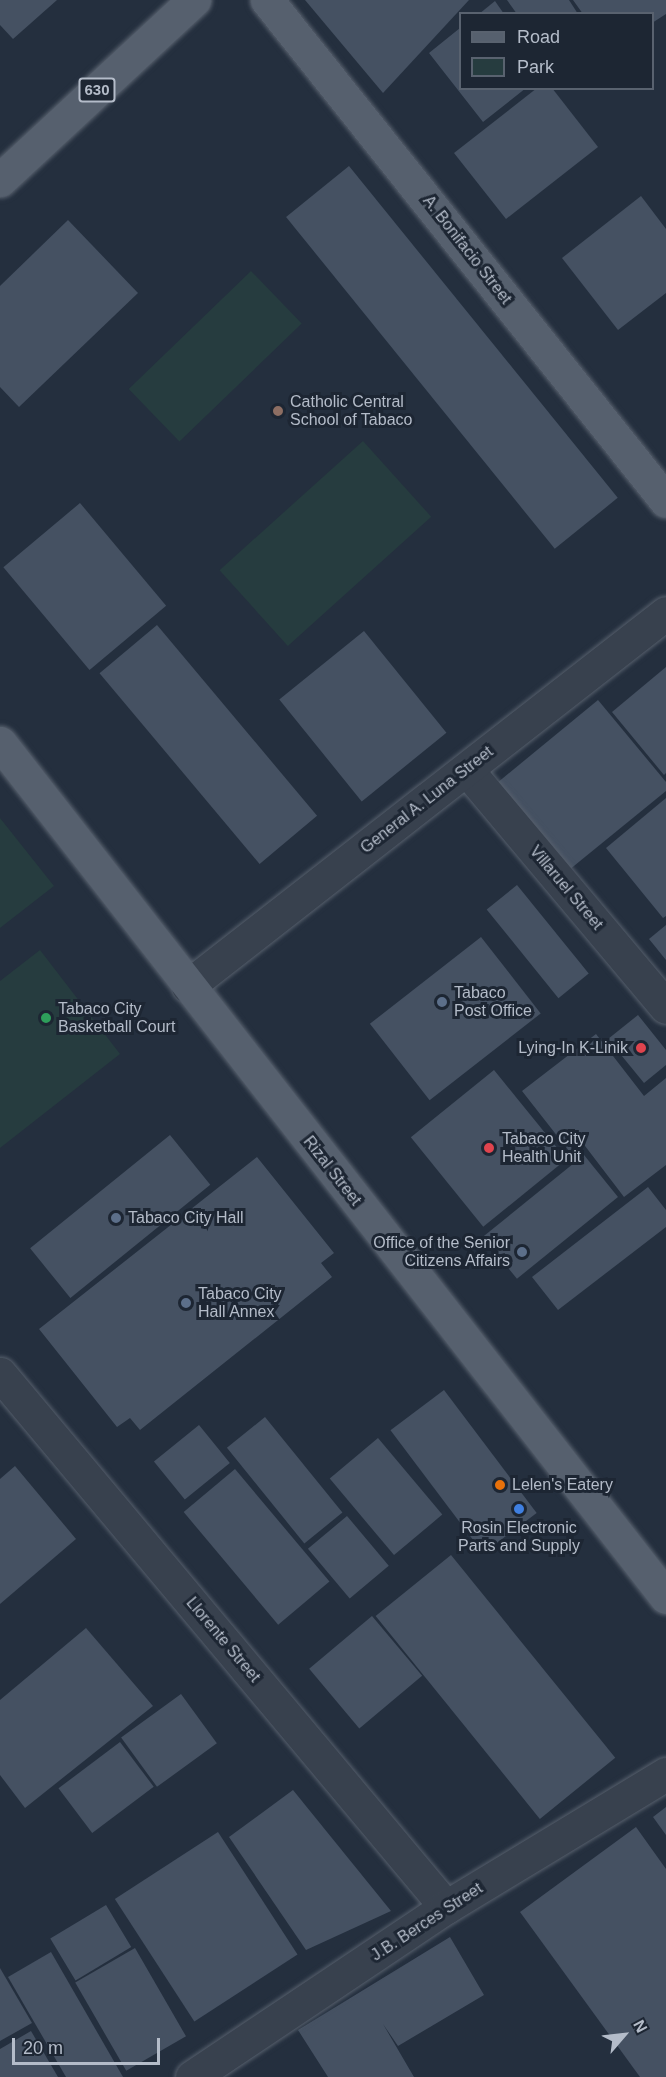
<!DOCTYPE html>
<html>
<head>
<meta charset="utf-8">
<style>
  body { margin:0 }
  #map { position:relative; width:666px; height:2077px; overflow:hidden; background:#242f3e; font-family:Helvetica,sans-serif }
  div>[style] { position:absolute }
  .green>* { inset:0; background:#263c3f; transform-origin:0 0 }
  .building>* { inset:0; background:#455162; transform-origin:0 0 }
  .roads { filter:drop-shadow(0 0 2px #565f6c) drop-shadow(0 0 2px #565f6c) }
  .minor>* { height:33px; margin:-16.5px; padding:0 16.5px; transform-origin:16.5px; border-radius:16.5px; background:#38414e }
  .major>* { height:33px; margin:-16.5px; padding:0 16.5px; transform-origin:16.5px; border-radius:16.5px; background:#56606e }
  .dots>* { width:16px; height:16px; translate:-50% -50%; box-sizing:border-box; border:3px solid #1d2633; border-radius:50% }
  span { translate:-50% -50%; white-space:nowrap; text-align:center; line-height:1.15; -webkit-text-stroke:6px #1d2633; paint-order:stroke }
  .shield-label span { padding:2px 4px; background:#1d2633; border:2px solid; border-radius:4px; -webkit-text-stroke-width:0 }
  .shield-label { font-size:15px; color:#b4bcc9; font-weight:700 }
  .street-label { font-size:16px; color:#b4bcc9 }
  .poi-label { font-size:16px; color:#b4bcc9 }
  .left { translate:0 -50%; text-align:left }
  .right { translate:-100% -50%; text-align:right }
  .legend { position:absolute; left:459px; top:12px; width:195px; height:78px; box-sizing:border-box; background:#1d2633; border:2px solid #59626f; margin:0; padding:8px 10px; list-style:none; font-size:18px; color:#b4bcc9 }
  .legend li { display:flex; align-items:center; gap:12px; height:30px }
  .legend b { width:30px; border:2px solid #59626f }
  .north { position:absolute; left:594px; top:2005px; width:60px; height:60px; -webkit-text-stroke:4px #1d2633; paint-order:stroke; rotate:62deg; font-size:16px; font-weight:700; line-height:24px; text-align:center; color:#b4bcc9 }
  .north::after { content:''; display:block; margin:auto; width:21px; height:27px; background:#b4bcc9; clip-path:polygon(50% 0,100% 100%,50% 72%,0 100%) }
  .scale { position:absolute; left:12px; top:2038px; width:148px; height:27px; box-sizing:border-box; border:3px solid #b4bcc9; border-top:0; padding-left:8px; font-size:18px; line-height:21px; white-space:nowrap; color:#b4bcc9; -webkit-text-stroke:4px #1d2633; paint-order:stroke }
</style>
</head>
<body>
<div id="map">
  <div class="green">
    <div style="left:251px;top:271px;width:73px;height:170px;rotate:46deg"></div>
    <div style="left:363px;top:441px;width:102px;height:193px;rotate:48deg"></div>
    <div style="clip-path:polygon(0 818px,54px 886px,0 928px)"></div>
    <div style="clip-path:polygon(40px 950px,120px 1054px,0 1148px,0 981px)"></div>
  </div>
  <div class="building">
    <div style="clip-path:polygon(0 0,57px 0,13px 39px,0 25px)"></div>
    <div style="clip-path:polygon(305px 0,469px 0,383px 93px)"></div>
    <div style="clip-path:polygon(507px 0,569px 0,578px 14px,517px 14px)"></div>
    <div style="clip-path:polygon(573px 0,666px 0,666px 14px,652px 23px,652px 14px,583px 14px)"></div>
    <div style="clip-path:polygon(495px 1px,504px 14px,479px 14px)"></div>
    <div style="clip-path:polygon(460px 28px,460px 88px,526px 88px,483px 122px,429px 53px)"></div>
    <div style="clip-path:polygon(537px 88px,552px 88px,598px 147px,506px 219px,454px 153px)"></div>
    <div style="left:349px;top:166px;width:427px;height:81px;rotate:51deg"></div>
    <div style="clip-path:polygon(641px 196px,666px 229px,666px 293px,618px 330px,562px 258px)"></div>
    <div style="clip-path:polygon(68px 220px,138px 293px,19px 407px,0 387px,0 286px)"></div>
    <div style="left:80px;top:503px;width:134px;height:100px;rotate:50deg"></div>
    <div style="left:157px;top:625px;width:249px;height:75px;rotate:50deg"></div>
    <div style="left:364px;top:631px;width:131px;height:109px;rotate:51deg"></div>
    <div style="clip-path:polygon(666px 667px,666px 773px,664px 775px,612px 712px)"></div>
    <div style="clip-path:polygon(598px 700px,666px 782px,666px 791px,569px 870px,497px 783px)"></div>
    <div style="clip-path:polygon(666px 798px,666px 916px,663px 918px,606px 848px)"></div>
    <div style="left:517px;top:885px;width:114px;height:39px;rotate:51deg"></div>
    <div style="clip-path:polygon(666px 925px,666px 960px,649px 939px)"></div>
    <div style="left:481px;top:937px;width:97px;height:141px;rotate:52deg"></div>
    <div style="clip-path:polygon(638px 1015px,666px 1050px,666px 1065px,644px 1083px,608px 1039px)"></div>
    <div style="clip-path:polygon(596px 1034px,644px 1096px,666px 1078px,666px 1165px,624px 1197px,582px 1142px,569px 1151px,522px 1091px)"></div>
    <div style="left:494px;top:1070px;width:115px;height:107px;rotate:51deg"></div>
    <div style="left:170px;top:1135px;width:64px;height:180px;rotate:51deg"></div>
    <div style="left:584px;top:1155px;width:54px;height:130px;rotate:51deg"></div>
    <div style="clip-path:polygon(257px 1157px,334px 1253px,321px 1263px,332px 1277px,140px 1430px,130px 1418px,117px 1427px,39px 1329px)"></div>
    <div style="clip-path:polygon(648px 1187px,666px 1210px,666px 1227px,558px 1310px,532px 1277px)"></div>
    <div style="left:444px;top:1390px;width:154px;height:67px;rotate:53deg"></div>
    <div style="left:265px;top:1417px;width:123px;height:49px;rotate:51deg"></div>
    <div style="left:199px;top:1425px;width:49px;height:58px;rotate:51deg"></div>
    <div style="left:378px;top:1438px;width:100px;height:63px;rotate:50deg"></div>
    <div style="clip-path:polygon(15px 1466px,76px 1539px,0 1604px,0 1479px)"></div>
    <div style="left:235px;top:1469px;width:147px;height:67px;rotate:50deg"></div>
    <div style="left:347px;top:1516px;width:65px;height:51px;rotate:50deg"></div>
    <div style="left:451px;top:1555px;width:261px;height:97px;rotate:51deg"></div>
    <div style="left:372px;top:1616px;width:78px;height:82px;rotate:50deg"></div>
    <div style="clip-path:polygon(86px 1628px,153px 1706px,25px 1808px,0 1775px,0 1700px)"></div>
    <div style="left:181px;top:1694px;width:61px;height:74px;rotate:54deg"></div>
    <div style="left:120px;top:1742px;width:56px;height:77px;rotate:53deg"></div>
    <div style="clip-path:polygon(293px 1790px,391px 1911px,306px 1950px,229px 1837px)"></div>
    <div style="clip-path:polygon(666px 1807px,666px 1835px,653px 1817px)"></div>
    <div style="clip-path:polygon(636px 1827px,666px 1869px,666px 2077px,640px 2077px,520px 1912px)"></div>
    <div style="left:218px;top:1832px;width:146px;height:123px;rotate:57deg"></div>
    <div style="left:106px;top:1905px;width:49px;height:65px;rotate:59deg"></div>
    <div style="clip-path:polygon(450px 1937px,484px 1995px,398px 2046px,383px 2024px,414px 2077px,328px 2077px,298px 2030px)"></div>
    <div style="left:135px;top:1948px;width:102px;height:69px;rotate:60deg"></div>
    <div style="clip-path:polygon(51px 1952px,123px 2077px,66px 2077px,8px 1977px)"></div>
    <div style="clip-path:polygon(0 1968px,32px 2023px,0 2041px)"></div>
    <div style="clip-path:polygon(31px 2031px,58px 2077px,0 2077px,0 2049px)"></div>
  </div>
  <div class="roads">
    <div class="minor">
      <div style="left:467px;top:770px;width:309px;rotate:50deg"></div>
      <div style="left:188px;top:986px;width:606px;rotate:-37.97deg"></div>
      <div style="left:0;top:1374px;width:695px;rotate:50.08deg"></div>
      <div style="left:192px;top:2077px;width:306px;rotate:-33.8deg"></div>
      <div style="left:446px;top:1907px;width:257px;rotate:-31.2deg"></div>
    </div>
    <div class="major">
      <div style="left:267px;top:0;width:640px;rotate:51.47deg"></div>
      <div style="left:0;top:180px;width:265px;rotate:-42.9deg"></div>
      <div style="left:0;top:743px;width:1083px;rotate:52.05deg"></div>
    </div>
  </div>
  <div class="dots">
    <div style="left:278px;top:411px;background:#8d6e63"></div>
    <div style="left:442px;top:1002px;background:#5c6f8a"></div>
    <div style="left:46px;top:1018px;background:#2e9e5b"></div>
    <div style="left:641px;top:1048px;background:#e0444e"></div>
    <div style="left:489px;top:1148px;background:#e0444e"></div>
    <div style="left:116px;top:1218px;background:#5c6f8a"></div>
    <div style="left:522px;top:1252px;background:#5c6f8a"></div>
    <div style="left:186px;top:1303px;background:#5c6f8a"></div>
    <div style="left:500px;top:1485px;background:#e8710a"></div>
    <div style="left:519px;top:1509px;background:#3f7fe0"></div>
  </div>
  <div class="shield-label">
    <span style="left:97px;top:90px">630</span>
  </div>
  <div class="street-label">
    <span style="left:467px;top:250px;rotate:52deg">A. Bonifacio Street</span>
    <span style="left:427px;top:800px;rotate:-38deg">General A. Luna Street</span>
    <span style="left:566px;top:888px;rotate:50deg">Villaruel Street</span>
    <span style="left:332px;top:1171px;rotate:52deg">Rizal Street</span>
    <span style="left:223px;top:1640px;rotate:50deg">Llorente Street</span>
    <span style="left:427px;top:1922px;rotate:-33deg">J.B. Berces Street</span>
  </div>
  <div class="poi-label">
    <span class="left" style="left:290px;top:411px">Catholic Central<br>School of Tabaco</span>
    <span class="left" style="left:454px;top:1002px">Tabaco<br>Post Office</span>
    <span class="left" style="left:58px;top:1018px">Tabaco City<br>Basketball Court</span>
    <span class="right" style="left:628px;top:1048px">Lying-In K-Linik</span>
    <span class="left" style="left:502px;top:1148px">Tabaco City<br>Health Unit</span>
    <span class="left" style="left:128px;top:1218px">Tabaco City Hall</span>
    <span class="right" style="left:510px;top:1252px">Office of the Senior<br>Citizens Affairs</span>
    <span class="left" style="left:198px;top:1303px">Tabaco City<br>Hall Annex</span>
    <span class="left" style="left:512px;top:1485px">Lelen's Eatery</span>
    <span style="left:519px;top:1537px">Rosin Electronic<br>Parts and Supply</span>
  </div>
  <ul class="legend">
  <li><b style="height:8px;background:#56606e"></b>Road</li>
  <li><b style="height:16px;background:#263c3f"></b>Park</li>
  </ul>
  <div class="north">N</div>
  <div class="scale">20 m</div>
</div>
</body>
</html>
